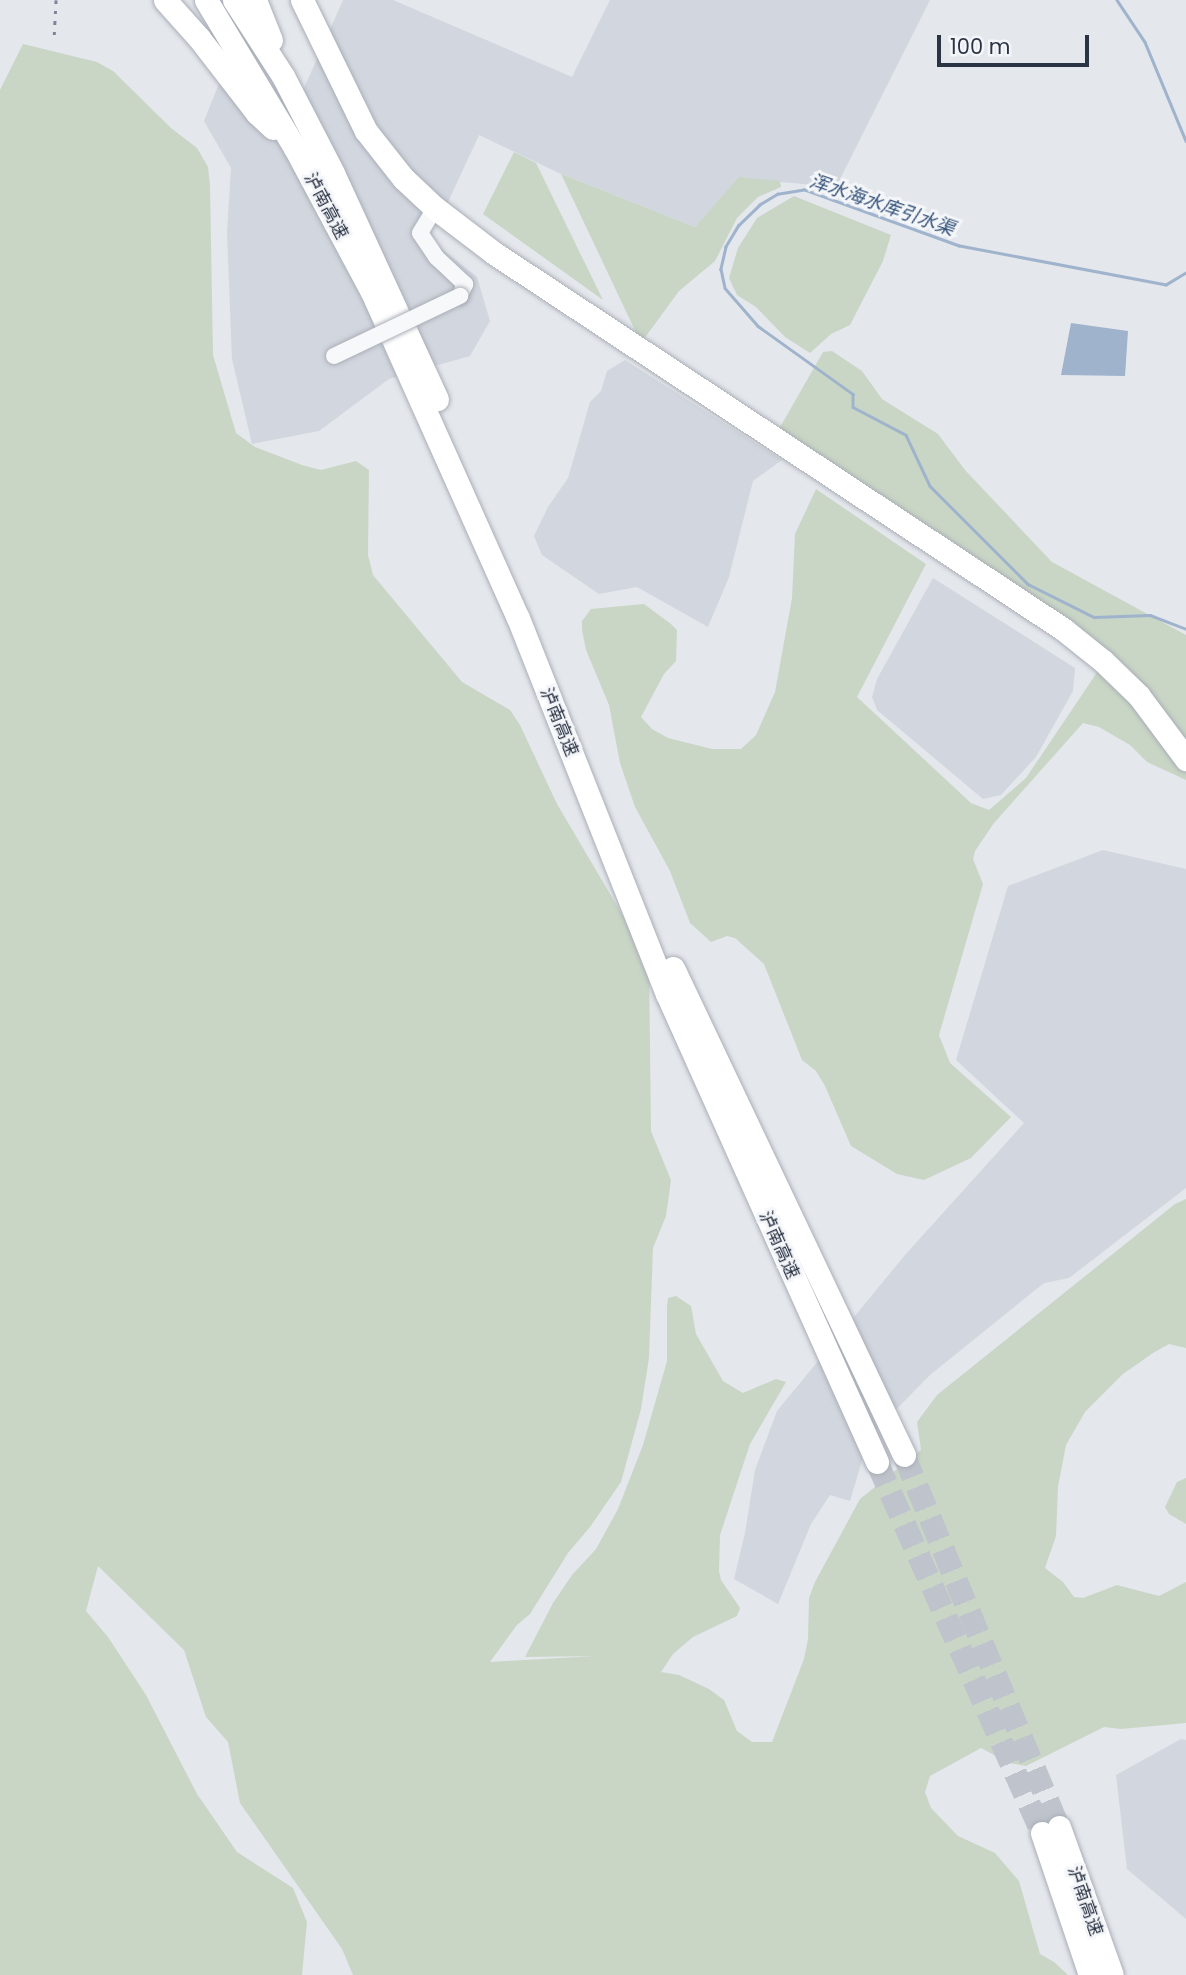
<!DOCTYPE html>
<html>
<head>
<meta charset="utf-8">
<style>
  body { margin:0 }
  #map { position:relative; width:1186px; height:1975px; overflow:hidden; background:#e4e7ec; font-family:Poppins,"Noto Sans SC",sans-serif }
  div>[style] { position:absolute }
  .built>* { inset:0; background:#d2d6de }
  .green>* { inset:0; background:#c9d6c5 }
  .water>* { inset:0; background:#9fb4cc }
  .stream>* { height:2.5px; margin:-1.25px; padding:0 1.25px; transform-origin:1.25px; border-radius:1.25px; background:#9fb4cc }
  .highway-tunnel>* { height:23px; margin-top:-11.5px; transform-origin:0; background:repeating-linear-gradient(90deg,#bfc3cb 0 23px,transparent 0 34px) }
  .roads { filter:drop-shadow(0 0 2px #a9aeb7) drop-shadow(0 0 2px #a9aeb7) }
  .minor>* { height:16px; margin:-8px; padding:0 8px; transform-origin:8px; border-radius:8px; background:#f7f8fa }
  .highway>* { height:23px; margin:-11.5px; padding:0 11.5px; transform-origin:11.5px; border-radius:11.5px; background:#fff }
  .rail>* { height:2.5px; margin-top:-1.25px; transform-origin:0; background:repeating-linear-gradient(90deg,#7d8696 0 3.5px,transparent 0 10.5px) }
  .bridges { filter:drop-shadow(0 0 2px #a9aeb7) drop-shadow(0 0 2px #a9aeb7) }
  .minor-bridge>* { height:16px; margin:-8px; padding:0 8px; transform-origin:8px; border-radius:8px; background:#f7f8fa }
  span { translate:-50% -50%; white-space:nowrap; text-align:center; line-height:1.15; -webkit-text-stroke:6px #f4f6f9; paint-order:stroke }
  .street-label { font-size:18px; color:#2b3445 }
  .water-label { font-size:19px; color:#34527a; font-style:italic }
  .scale { position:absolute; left:937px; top:35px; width:152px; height:32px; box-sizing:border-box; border:4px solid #2b3445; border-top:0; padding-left:9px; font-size:21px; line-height:24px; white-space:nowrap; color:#2b3445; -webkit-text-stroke:5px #f4f6f9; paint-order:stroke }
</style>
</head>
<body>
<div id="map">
  <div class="built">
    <div style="clip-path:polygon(343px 0,393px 0,572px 77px,610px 0,930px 0,836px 187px,739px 178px,695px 227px,561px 174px,479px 135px,448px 202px,424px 235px,477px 277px,490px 321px,470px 356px,389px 379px,319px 431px,252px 444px,232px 359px,227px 232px,231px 168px,204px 121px,224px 71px,301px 95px)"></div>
    <div style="clip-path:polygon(625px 360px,782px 460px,753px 481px,729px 577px,708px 627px,637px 587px,599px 594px,542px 555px,534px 536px,548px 507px,568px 478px,590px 402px,601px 391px,607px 371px)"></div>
    <div style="clip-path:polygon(933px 578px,1075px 668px,1073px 691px,1036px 757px,1001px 795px,983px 799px,877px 710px,872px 697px,877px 679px)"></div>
    <div style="clip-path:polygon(1103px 850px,1186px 869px,1186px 1188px,1069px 1278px,1044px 1283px,930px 1375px,869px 1437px,850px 1501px,830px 1495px,811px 1524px,778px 1604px,734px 1579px,745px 1533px,755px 1470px,777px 1411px,905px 1255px,1024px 1123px,956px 1060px,1008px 886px)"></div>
    <div style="clip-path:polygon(1181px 1739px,1186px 1740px,1186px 1919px,1127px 1869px,1116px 1775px)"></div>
  </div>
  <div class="green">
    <div style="clip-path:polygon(23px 44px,97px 62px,113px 71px,171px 128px,197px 148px,208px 167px,210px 185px,213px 355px,236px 433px,255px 447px,302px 465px,321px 470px,356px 461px,369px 470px,368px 555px,373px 575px,462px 682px,510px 710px,520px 725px,557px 804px,649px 960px,651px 1131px,671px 1180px,666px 1216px,653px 1248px,649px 1358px,641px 1409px,621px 1482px,590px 1527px,568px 1553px,530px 1614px,517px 1625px,490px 1662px,594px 1656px,525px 1657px,553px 1603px,572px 1575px,596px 1549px,618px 1509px,643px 1445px,667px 1361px,667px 1307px,668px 1298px,676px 1296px,691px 1306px,696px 1334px,723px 1381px,743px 1393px,776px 1379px,786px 1382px,750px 1444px,720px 1535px,719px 1571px,721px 1580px,740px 1608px,737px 1616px,693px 1637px,673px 1654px,661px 1672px,679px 1675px,709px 1689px,724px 1700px,737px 1731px,752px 1742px,772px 1742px,804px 1659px,808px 1639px,809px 1598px,815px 1582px,860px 1499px,921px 1450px,917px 1422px,937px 1395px,1175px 1204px,1186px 1199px,1186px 1348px,1169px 1344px,1153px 1353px,1123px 1374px,1085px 1412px,1066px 1445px,1058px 1487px,1056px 1536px,1045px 1568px,1063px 1582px,1074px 1597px,1083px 1598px,1117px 1585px,1159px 1596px,1186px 1582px,1186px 1723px,1121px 1729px,1104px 1727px,1026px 1766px,1009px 1763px,981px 1748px,930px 1776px,925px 1792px,931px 1808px,958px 1836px,995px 1853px,1019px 1881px,1040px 1954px,1054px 1962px,1068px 1975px,353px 1975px,342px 1949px,240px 1803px,228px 1742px,206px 1717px,184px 1650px,98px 1566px,86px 1611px,108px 1637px,146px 1695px,197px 1794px,237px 1852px,293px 1888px,307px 1922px,302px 1975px,0 1975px,0 90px)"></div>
    <div style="clip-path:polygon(514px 152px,536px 163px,603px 300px,483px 214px)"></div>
    <div style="clip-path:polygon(561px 174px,695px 227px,739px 177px,780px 181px,781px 187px,758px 197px,737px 218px,715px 261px,679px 291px,641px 343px)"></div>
    <div style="clip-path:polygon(794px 196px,891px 235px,883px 261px,850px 325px,831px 334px,810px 353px,785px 337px,756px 307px,737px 295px,729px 278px,738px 248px,757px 218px)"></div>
    <div style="clip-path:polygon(832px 351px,862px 371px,882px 399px,938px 434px,965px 470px,1052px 562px,1186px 635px,1186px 780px,1147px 762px,1130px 745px,1099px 727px,1083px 723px,994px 823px,975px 851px,973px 859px,983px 884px,939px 1035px,950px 1063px,1011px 1117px,971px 1158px,924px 1180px,897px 1174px,851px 1146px,825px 1086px,816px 1071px,802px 1060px,764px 964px,735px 938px,727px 936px,711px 942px,690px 923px,670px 871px,635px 807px,620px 763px,609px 705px,586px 650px,582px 630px,582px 621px,591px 609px,644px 604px,671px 624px,677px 630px,676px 661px,664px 674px,641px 717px,652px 729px,668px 738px,712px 749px,741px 749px,756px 735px,775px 692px,792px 598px,795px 534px,816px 489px,926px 564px,857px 697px,971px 803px,989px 810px,1026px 778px,1106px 659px,779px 429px,823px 352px)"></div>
    <div style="clip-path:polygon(1186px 1478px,1186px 1524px,1169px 1514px,1165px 1507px,1177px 1482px)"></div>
  </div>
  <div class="water">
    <div style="clip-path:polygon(1071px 323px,1128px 331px,1125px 376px,1061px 375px)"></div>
  </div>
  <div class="stream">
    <div style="left:1117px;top:0;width:50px;rotate:56.3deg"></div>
    <div style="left:1145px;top:42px;width:107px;rotate:67.5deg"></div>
    <div style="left:1186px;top:273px;width:23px;rotate:149deg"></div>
    <div style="left:1166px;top:285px;width:211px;rotate:-169.3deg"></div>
    <div style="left:959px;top:246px;width:165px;rotate:-160.1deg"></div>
    <div style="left:804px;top:190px;width:26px;rotate:171deg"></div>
    <div style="left:778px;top:194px;width:21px;rotate:149deg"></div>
    <div style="left:760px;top:205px;width:29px;rotate:136deg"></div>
    <div style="left:739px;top:225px;width:26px;rotate:121deg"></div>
    <div style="left:726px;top:247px;width:23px;rotate:103deg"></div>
    <div style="left:721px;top:269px;width:19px;rotate:78deg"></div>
    <div style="left:725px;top:288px;width:50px;rotate:49deg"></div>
    <div style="left:758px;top:326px;width:117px;rotate:35.6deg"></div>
    <div style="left:853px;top:394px;width:13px;rotate:90deg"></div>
    <div style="left:853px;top:407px;width:60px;rotate:27.8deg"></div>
    <div style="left:906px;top:435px;width:56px;rotate:64.8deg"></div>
    <div style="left:930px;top:486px;width:139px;rotate:45deg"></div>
    <div style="left:1028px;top:584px;width:74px;rotate:26.6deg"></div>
    <div style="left:1094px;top:617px;width:56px;rotate:-2deg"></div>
    <div style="left:1150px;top:615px;width:39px;rotate:21deg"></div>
  </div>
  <div class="highway-tunnel">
    <div style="left:904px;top:1455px;width:403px;rotate:67.4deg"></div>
    <div style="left:877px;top:1462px;width:406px;rotate:66deg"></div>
  </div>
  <div class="roads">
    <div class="minor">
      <div style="left:435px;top:208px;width:29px;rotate:121deg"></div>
      <div style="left:420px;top:233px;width:29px;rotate:56deg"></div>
      <div style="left:436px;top:257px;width:40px;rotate:43deg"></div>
      <div style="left:465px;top:284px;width:13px;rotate:113deg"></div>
    </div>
    <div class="highway">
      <div style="left:165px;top:0;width:51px;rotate:48.2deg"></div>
      <div style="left:199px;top:38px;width:95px;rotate:52.3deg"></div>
      <div style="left:257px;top:113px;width:22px;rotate:43deg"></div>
      <div style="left:206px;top:0;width:173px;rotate:59deg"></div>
      <div style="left:295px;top:148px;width:163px;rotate:61.9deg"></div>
      <div style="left:372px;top:292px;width:357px;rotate:65.9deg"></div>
      <div style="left:518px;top:618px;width:404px;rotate:68.4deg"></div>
      <div style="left:667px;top:994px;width:513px;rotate:65.83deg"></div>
      <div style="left:234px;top:0;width:90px;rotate:57.2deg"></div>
      <div style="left:283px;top:76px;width:109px;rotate:62.7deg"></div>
      <div style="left:333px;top:173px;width:249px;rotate:65.3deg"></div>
      <div style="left:255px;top:0;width:43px;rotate:68.2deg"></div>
      <div style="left:302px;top:0;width:146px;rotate:64deg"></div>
      <div style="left:366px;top:131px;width:60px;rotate:51.8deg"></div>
      <div style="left:403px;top:178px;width:44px;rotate:43.2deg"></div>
      <div style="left:435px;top:208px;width:74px;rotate:37.3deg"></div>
      <div style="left:494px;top:253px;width:682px;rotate:33.46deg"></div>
      <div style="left:1063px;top:629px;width:51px;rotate:38.7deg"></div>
      <div style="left:1103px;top:661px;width:50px;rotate:44.2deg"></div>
      <div style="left:1139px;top:696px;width:79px;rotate:53.3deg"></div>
      <div style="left:673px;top:968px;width:539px;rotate:64.62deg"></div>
      <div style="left:1059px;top:1827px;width:157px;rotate:70.3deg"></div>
      <div style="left:1042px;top:1833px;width:150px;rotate:71.3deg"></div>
    </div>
  </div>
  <div class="rail">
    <div style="left:54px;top:35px;width:35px;rotate:-87deg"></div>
  </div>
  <div class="bridges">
    <div class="minor-bridge">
      <div style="left:334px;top:356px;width:140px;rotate:-25.5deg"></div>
    </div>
  </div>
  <div class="street-label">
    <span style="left:326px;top:206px;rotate:62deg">泸南高速</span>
    <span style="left:559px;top:722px;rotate:68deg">泸南高速</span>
    <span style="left:779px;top:1245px;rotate:66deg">泸南高速</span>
    <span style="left:1085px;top:1901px;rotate:71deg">泸南高速</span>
  </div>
  <div class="water-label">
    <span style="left:882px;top:205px;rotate:19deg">浑水海水库引水渠</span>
  </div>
  <div class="scale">100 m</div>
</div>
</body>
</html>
